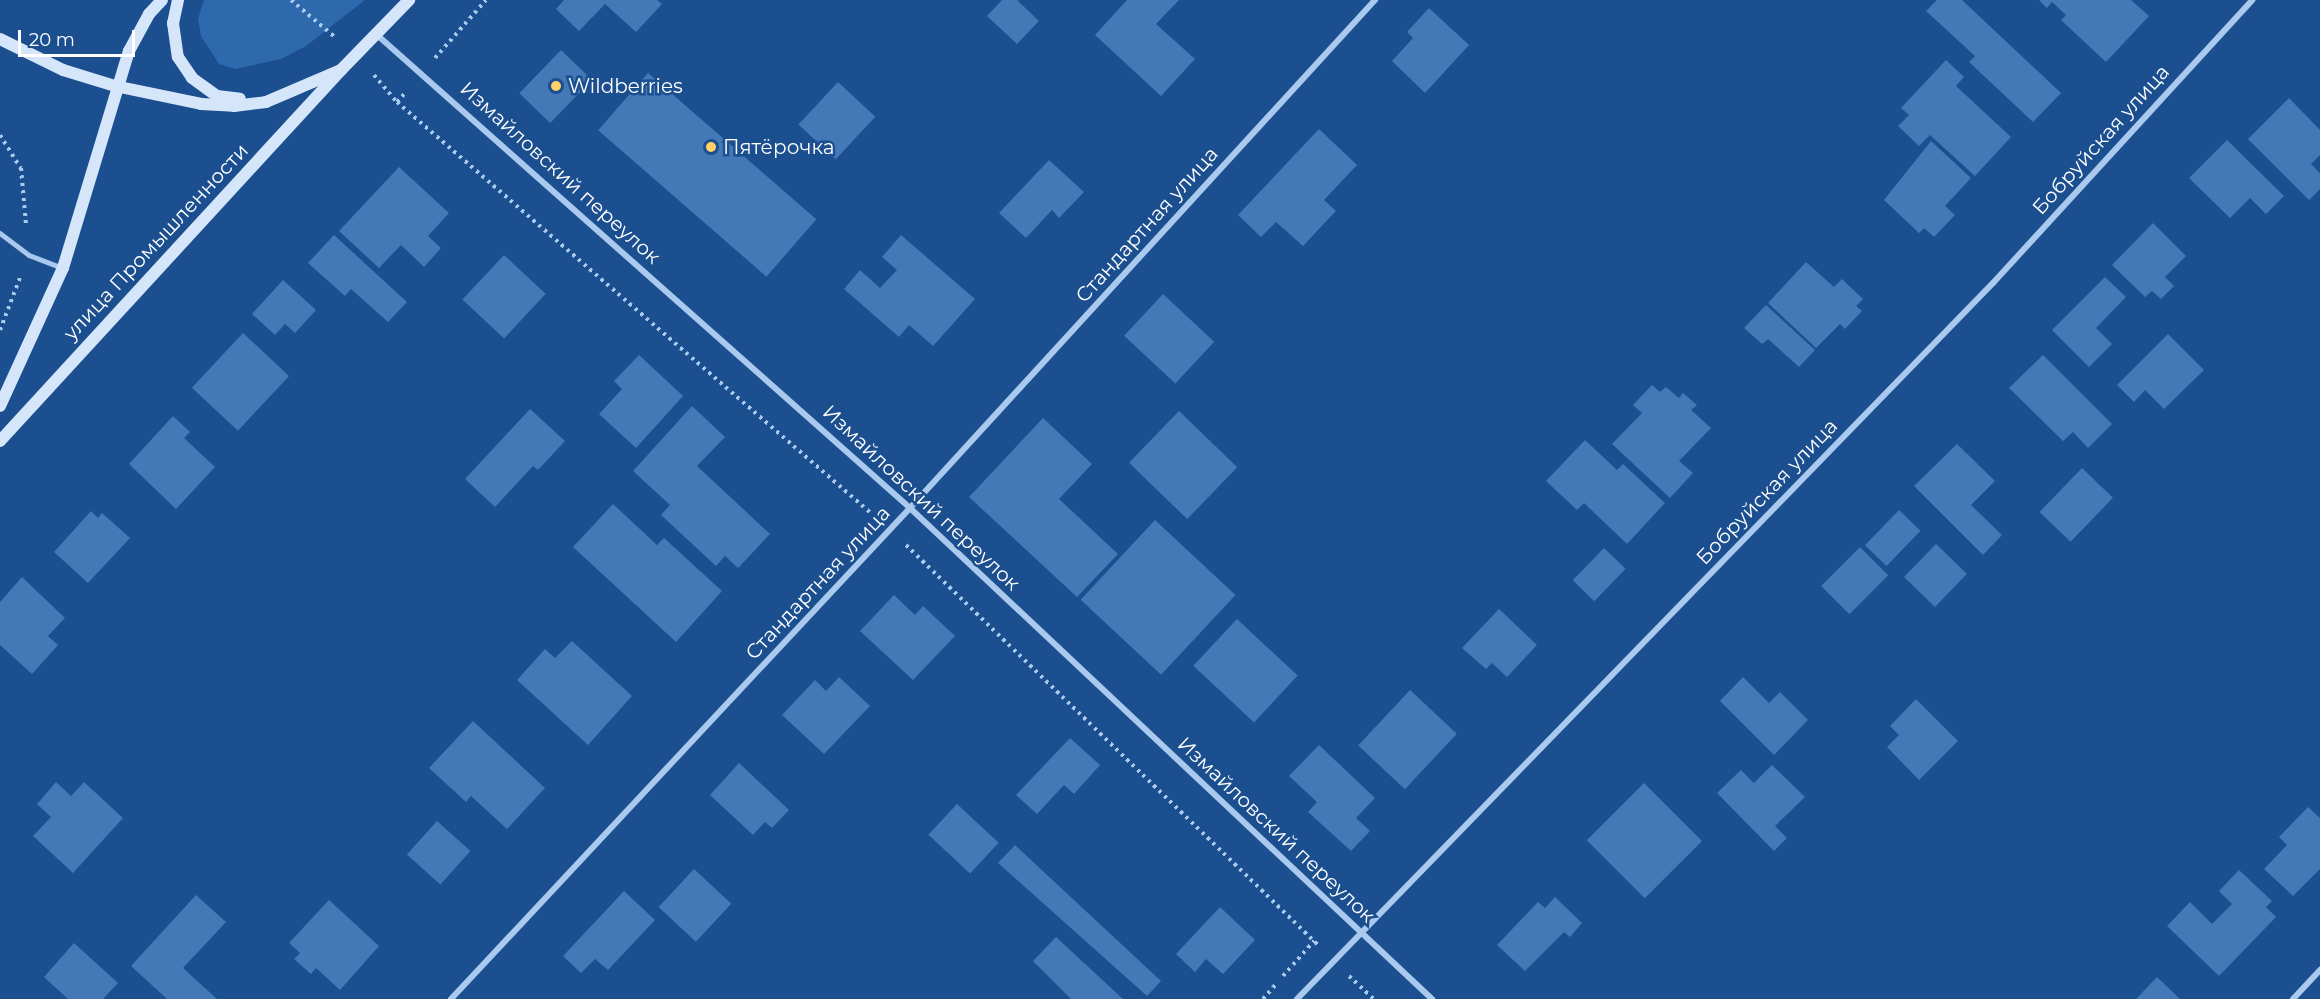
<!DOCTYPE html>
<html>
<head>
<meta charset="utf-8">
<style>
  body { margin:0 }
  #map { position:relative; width:2320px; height:999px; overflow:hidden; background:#1b4f8f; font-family:Montserrat,sans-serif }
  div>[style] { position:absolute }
  .green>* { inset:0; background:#2e69ad }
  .building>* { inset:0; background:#4478b7; transform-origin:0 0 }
  .path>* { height:4px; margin-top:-2px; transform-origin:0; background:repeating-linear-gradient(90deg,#a9c9ee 0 3px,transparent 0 7.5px) }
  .service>* { height:4.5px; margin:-2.25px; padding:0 2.25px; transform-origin:2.25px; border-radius:2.25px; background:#a9c9ee }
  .minor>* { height:6px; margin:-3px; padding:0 3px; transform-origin:3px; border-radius:3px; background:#a9c9ee }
  .secondary>* { height:12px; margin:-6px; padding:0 6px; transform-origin:6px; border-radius:6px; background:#d6e6fa }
  .dots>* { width:16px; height:16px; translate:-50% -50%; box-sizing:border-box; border:3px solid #1b4f8f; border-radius:50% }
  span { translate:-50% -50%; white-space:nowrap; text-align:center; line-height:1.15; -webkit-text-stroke:5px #1b4f8f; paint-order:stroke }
  .poi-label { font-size:20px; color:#fff }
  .left { translate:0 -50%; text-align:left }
  .street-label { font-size:20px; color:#fff }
  .scale { position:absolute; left:18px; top:30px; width:117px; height:27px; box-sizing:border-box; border:3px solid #fff; border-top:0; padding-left:8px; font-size:18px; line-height:21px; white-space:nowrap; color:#fff; -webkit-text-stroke:4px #1b4f8f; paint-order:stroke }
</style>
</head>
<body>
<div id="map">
  <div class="green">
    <div style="clip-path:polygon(204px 0,365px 0,306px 46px,281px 59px,235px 69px,219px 64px,201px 36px,198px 19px)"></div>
  </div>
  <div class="building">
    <div style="clip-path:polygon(564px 0,657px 0,662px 4px,636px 32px,605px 4px,579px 31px,556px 9px)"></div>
    <div style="clip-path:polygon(1002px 0,1017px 0,1039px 21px,1017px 44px,987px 16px)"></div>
    <div style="clip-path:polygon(1127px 0,1179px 0,1156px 24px,1195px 59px,1161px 96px,1095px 35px)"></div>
    <div style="clip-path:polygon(1937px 0,1962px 0,2061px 93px,2033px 122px,1969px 62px,1975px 56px,1926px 11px)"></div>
    <div style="clip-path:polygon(2039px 0,2131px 0,2149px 16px,2106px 62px,2061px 20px,2066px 15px,2052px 2px,2047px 8px)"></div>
    <div style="clip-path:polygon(1429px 8px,1469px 45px,1425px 93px,1392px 61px,1413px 38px,1407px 32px)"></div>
    <div style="left:561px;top:50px;width:43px;height:60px;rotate:44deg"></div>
    <div style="clip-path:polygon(1946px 60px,1964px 77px,1956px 86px,2011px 137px,1975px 176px,1930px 135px,1919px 146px,1898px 126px,1909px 115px,1901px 108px)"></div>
    <div style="left:648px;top:73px;width:223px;height:76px;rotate:41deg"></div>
    <div style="left:838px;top:82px;width:51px;height:58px;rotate:43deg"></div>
    <div style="clip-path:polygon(2289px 98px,2320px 130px,2320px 155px,2311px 164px,2320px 173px,2320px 189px,2309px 200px,2248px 139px)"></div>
    <div style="clip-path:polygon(1319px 129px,1357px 165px,1324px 200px,1336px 211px,1303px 246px,1276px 222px,1261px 237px,1238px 215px)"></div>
    <div style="clip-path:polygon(2227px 140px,2284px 196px,2266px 214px,2250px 198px,2230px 218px,2189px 178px)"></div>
    <div style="clip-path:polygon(1931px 141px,1971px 178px,1945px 206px,1955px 215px,1934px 237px,1924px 228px,1919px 233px,1884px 200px)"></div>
    <div style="clip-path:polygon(1049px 160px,1084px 192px,1059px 218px,1052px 210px,1026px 238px,999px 213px)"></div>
    <div style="clip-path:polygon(399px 167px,449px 213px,428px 236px,441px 248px,424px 267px,401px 245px,379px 268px,339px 231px)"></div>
    <div style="clip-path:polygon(2153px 223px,2186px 256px,2165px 277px,2174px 286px,2161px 299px,2152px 291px,2145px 297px,2112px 265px)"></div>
    <div style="clip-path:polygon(334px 235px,407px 302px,388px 322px,351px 289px,345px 296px,308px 263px)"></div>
    <div style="clip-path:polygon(901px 235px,975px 299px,933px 346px,909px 325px,899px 337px,844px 289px,860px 270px,880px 288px,897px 270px,882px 257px)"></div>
    <div style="left:504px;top:255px;width:57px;height:61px;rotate:43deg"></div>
    <div style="clip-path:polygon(1806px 262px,1834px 287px,1842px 279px,1863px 299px,1856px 306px,1862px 311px,1845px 329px,1840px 324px,1816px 348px,1768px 303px)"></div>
    <div style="clip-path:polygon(2105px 277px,2126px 297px,2096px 328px,2112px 344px,2089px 367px,2052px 330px)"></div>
    <div style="clip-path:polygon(283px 280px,316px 310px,295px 333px,285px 324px,275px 335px,252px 314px)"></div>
    <div style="left:1163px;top:294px;width:70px;height:57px;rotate:43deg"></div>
    <div style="clip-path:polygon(1766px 305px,1815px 350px,1799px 367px,1768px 339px,1762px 344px,1744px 328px)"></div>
    <div style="left:243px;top:333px;width:63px;height:75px;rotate:43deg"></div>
    <div style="clip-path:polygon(2168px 334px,2204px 370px,2164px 409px,2145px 390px,2134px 402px,2117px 385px)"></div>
    <div style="clip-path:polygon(639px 355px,683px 396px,636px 448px,599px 414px,622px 389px,614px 381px)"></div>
    <div style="clip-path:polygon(2043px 355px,2112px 424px,2088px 448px,2073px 432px,2063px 441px,2009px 388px)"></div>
    <div style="clip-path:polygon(1652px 385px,1660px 392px,1666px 387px,1679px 398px,1683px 393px,1697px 405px,1691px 410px,1711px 428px,1679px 461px,1693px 473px,1670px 498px,1612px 444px,1642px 413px,1633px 405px)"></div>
    <div style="clip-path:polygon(692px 406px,725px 437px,697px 466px,770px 534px,738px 568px,725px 556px,716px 566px,661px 515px,670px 505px,633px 471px)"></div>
    <div style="clip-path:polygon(530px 409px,565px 441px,538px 470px,533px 466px,495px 507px,465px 479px)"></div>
    <div style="left:1179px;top:411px;width:81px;height:72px;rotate:44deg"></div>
    <div style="clip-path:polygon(173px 416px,190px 432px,184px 438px,215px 467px,176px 509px,129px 464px)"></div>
    <div style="clip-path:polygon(1043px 418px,1092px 464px,1059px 499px,1118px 554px,1077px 597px,969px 497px)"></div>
    <div style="clip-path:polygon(1585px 440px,1617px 470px,1623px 464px,1665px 503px,1627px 544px,1584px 503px,1577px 510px,1546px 481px)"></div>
    <div style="clip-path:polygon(1957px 444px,1995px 481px,1971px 505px,2002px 535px,1983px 555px,1914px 486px)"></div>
    <div style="left:2082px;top:468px;width:43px;height:61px;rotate:44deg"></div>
    <div style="clip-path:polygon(613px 504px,657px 545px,664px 538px,722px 591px,676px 642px,573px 547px)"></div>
    <div style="left:1899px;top:510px;width:30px;height:49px;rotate:44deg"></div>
    <div style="clip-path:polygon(91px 511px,98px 518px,102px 513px,130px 538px,88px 583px,54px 552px)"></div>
    <div style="left:1155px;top:520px;width:110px;height:109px;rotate:43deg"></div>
    <div style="left:1936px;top:544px;width:43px;height:46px;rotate:44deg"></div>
    <div style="left:1860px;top:547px;width:40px;height:55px;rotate:45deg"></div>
    <div style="left:1604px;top:548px;width:30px;height:45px;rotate:44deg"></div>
    <div style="clip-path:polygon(22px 577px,65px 618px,48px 636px,58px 645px,32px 674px,0 645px,0 602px)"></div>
    <div style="clip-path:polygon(894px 595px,915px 615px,923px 606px,955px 636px,913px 680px,860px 631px)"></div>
    <div style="clip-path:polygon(1499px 609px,1537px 645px,1507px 677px,1492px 663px,1486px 669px,1462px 648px)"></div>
    <div style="left:1237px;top:619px;width:83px;height:64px;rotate:43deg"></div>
    <div style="clip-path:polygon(572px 641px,632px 696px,588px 745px,517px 680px,545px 649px,555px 658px)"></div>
    <div style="clip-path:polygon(839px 677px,870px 706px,824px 754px,782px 715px,815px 680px,826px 691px)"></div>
    <div style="clip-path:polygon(1743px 677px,1769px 703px,1780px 692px,1808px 720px,1774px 755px,1720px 701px)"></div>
    <div style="left:1410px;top:690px;width:64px;height:76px;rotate:43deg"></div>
    <div style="clip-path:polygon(1916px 699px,1958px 741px,1919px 780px,1887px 747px,1899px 735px,1890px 726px)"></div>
    <div style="clip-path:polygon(473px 721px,545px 788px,507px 829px,471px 796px,466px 802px,429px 768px)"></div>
    <div style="clip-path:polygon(1070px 738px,1100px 765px,1074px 794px,1064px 785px,1037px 814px,1016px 795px)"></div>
    <div style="clip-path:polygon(1319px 745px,1375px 798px,1356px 818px,1370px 831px,1351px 851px,1308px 812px,1317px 802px,1289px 776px)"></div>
    <div style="clip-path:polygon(739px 763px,789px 810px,772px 828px,765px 822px,753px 835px,710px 795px)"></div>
    <div style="clip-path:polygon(1772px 765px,1805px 797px,1775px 826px,1787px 838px,1774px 851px,1717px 793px,1741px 770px,1754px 783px)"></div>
    <div style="clip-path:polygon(56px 782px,71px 796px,84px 782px,123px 818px,73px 873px,33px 836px,51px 817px,37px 804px)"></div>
    <div style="left:1644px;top:783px;width:82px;height:81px;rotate:45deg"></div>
    <div style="left:957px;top:804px;width:57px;height:42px;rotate:43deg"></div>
    <div style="clip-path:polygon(2308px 807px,2320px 818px,2320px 869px,2293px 896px,2264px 869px,2287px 845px,2279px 837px)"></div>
    <div style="left:437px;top:821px;width:45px;height:45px;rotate:42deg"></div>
    <div style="clip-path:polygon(1015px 845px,1161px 981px,1147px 996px,998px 863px)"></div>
    <div style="left:694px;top:869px;width:51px;height:52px;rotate:43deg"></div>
    <div style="clip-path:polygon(2239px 870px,2272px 901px,2266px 907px,2276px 917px,2219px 976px,2167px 926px,2190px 902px,2212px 924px,2232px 904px,2219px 891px)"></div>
    <div style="clip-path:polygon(624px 891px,655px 920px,608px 970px,595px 959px,581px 973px,563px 956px)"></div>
    <div style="clip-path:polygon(196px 895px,226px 922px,183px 968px,217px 999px,167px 999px,131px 966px)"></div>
    <div style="clip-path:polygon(1555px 897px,1582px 923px,1570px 937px,1564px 932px,1525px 971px,1497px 945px,1538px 902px,1545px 908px)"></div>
    <div style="clip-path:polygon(329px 900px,379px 946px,340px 990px,316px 968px,311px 974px,294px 959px,300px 953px,289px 943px)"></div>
    <div style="clip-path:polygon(1220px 907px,1255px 940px,1223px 974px,1206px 959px,1195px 972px,1176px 954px)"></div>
    <div style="clip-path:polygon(1056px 937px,1123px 999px,1071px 999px,1033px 961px)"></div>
    <div style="clip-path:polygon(74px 943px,118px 983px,103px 999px,68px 999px,44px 977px)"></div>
    <div style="clip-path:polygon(2157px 977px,2180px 999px,2136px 999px)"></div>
  </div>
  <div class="path">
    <div style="left:291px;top:0;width:59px;rotate:40.2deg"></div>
    <div style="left:435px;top:58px;width:77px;rotate:-48.7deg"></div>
    <div style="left:374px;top:75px;width:35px;rotate:50deg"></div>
    <div style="left:397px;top:102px;width:629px;rotate:40.94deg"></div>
    <div style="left:397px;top:102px;width:15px;rotate:-48deg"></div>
    <div style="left:0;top:135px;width:39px;rotate:58deg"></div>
    <div style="left:21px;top:168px;width:56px;rotate:84.9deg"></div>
    <div style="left:0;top:330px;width:59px;rotate:-69.1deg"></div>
    <div style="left:906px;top:545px;width:574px;rotate:44.15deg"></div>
    <div style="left:1283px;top:976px;width:47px;rotate:-48.5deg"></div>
    <div style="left:1349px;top:976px;width:34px;rotate:43deg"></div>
    <div style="left:1263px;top:999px;width:20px;rotate:-49deg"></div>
  </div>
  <div class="service">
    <div style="left:0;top:233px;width:36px;rotate:37deg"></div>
    <div style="left:29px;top:255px;width:36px;rotate:21deg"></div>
  </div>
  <div class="minor">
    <div style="left:376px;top:34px;width:714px;rotate:41.59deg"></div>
    <div style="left:910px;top:508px;width:717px;rotate:43.25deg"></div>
    <div style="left:451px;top:999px;width:672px;rotate:-46.93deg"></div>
    <div style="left:910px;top:508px;width:689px;rotate:-47.53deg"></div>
    <div style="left:1297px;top:999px;width:999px;rotate:-45.81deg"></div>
    <div style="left:1993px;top:283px;width:384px;rotate:-47.5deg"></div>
    <div style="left:2293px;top:999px;width:40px;rotate:-47deg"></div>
  </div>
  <div class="secondary">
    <div style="left:178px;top:0;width:24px;rotate:102deg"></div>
    <div style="left:173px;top:23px;width:34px;rotate:82deg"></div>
    <div style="left:178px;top:57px;width:25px;rotate:56deg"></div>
    <div style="left:192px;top:78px;width:31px;rotate:36deg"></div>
    <div style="left:217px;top:96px;width:23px;rotate:7deg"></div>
    <div style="left:0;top:39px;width:70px;rotate:26.2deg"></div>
    <div style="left:63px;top:70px;width:54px;rotate:17.1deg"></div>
    <div style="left:115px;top:86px;width:88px;rotate:11.8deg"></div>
    <div style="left:201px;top:104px;width:33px;rotate:3deg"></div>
    <div style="left:234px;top:106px;width:32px;rotate:-7deg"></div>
    <div style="left:266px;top:102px;width:82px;rotate:-23.1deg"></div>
    <div style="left:341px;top:70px;width:98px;rotate:-45.8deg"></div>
    <div style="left:0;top:406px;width:152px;rotate:-65.5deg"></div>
    <div style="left:63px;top:268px;width:227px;rotate:-73.1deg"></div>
    <div style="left:129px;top:51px;width:42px;rotate:-61.6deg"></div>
    <div style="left:149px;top:14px;width:19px;rotate:-47deg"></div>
    <div style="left:0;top:441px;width:504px;rotate:-47.41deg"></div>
  </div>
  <div class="dots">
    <div style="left:556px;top:86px;background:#ffd166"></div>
    <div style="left:711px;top:147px;background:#ffd166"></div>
  </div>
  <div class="poi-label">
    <span class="left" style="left:568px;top:86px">Wildberries</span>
    <span class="left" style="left:723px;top:147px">Пятёрочка</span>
  </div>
  <div class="street-label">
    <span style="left:2101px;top:140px;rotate:-48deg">Бобруйская улица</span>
    <span style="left:560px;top:173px;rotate:42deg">Измайловский переулок</span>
    <span style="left:1147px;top:225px;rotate:-48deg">Стандартная улица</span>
    <span style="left:156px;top:242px;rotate:-47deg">улица Промышленности</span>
    <span style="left:1767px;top:492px;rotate:-46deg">Бобруйская улица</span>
    <span style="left:921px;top:498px;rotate:43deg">Измайловский переулок</span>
    <span style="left:818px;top:583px;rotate:-47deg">Стандартная улица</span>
    <span style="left:1276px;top:830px;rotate:43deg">Измайловский переулок</span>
  </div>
  <div class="scale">20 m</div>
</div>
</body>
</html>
